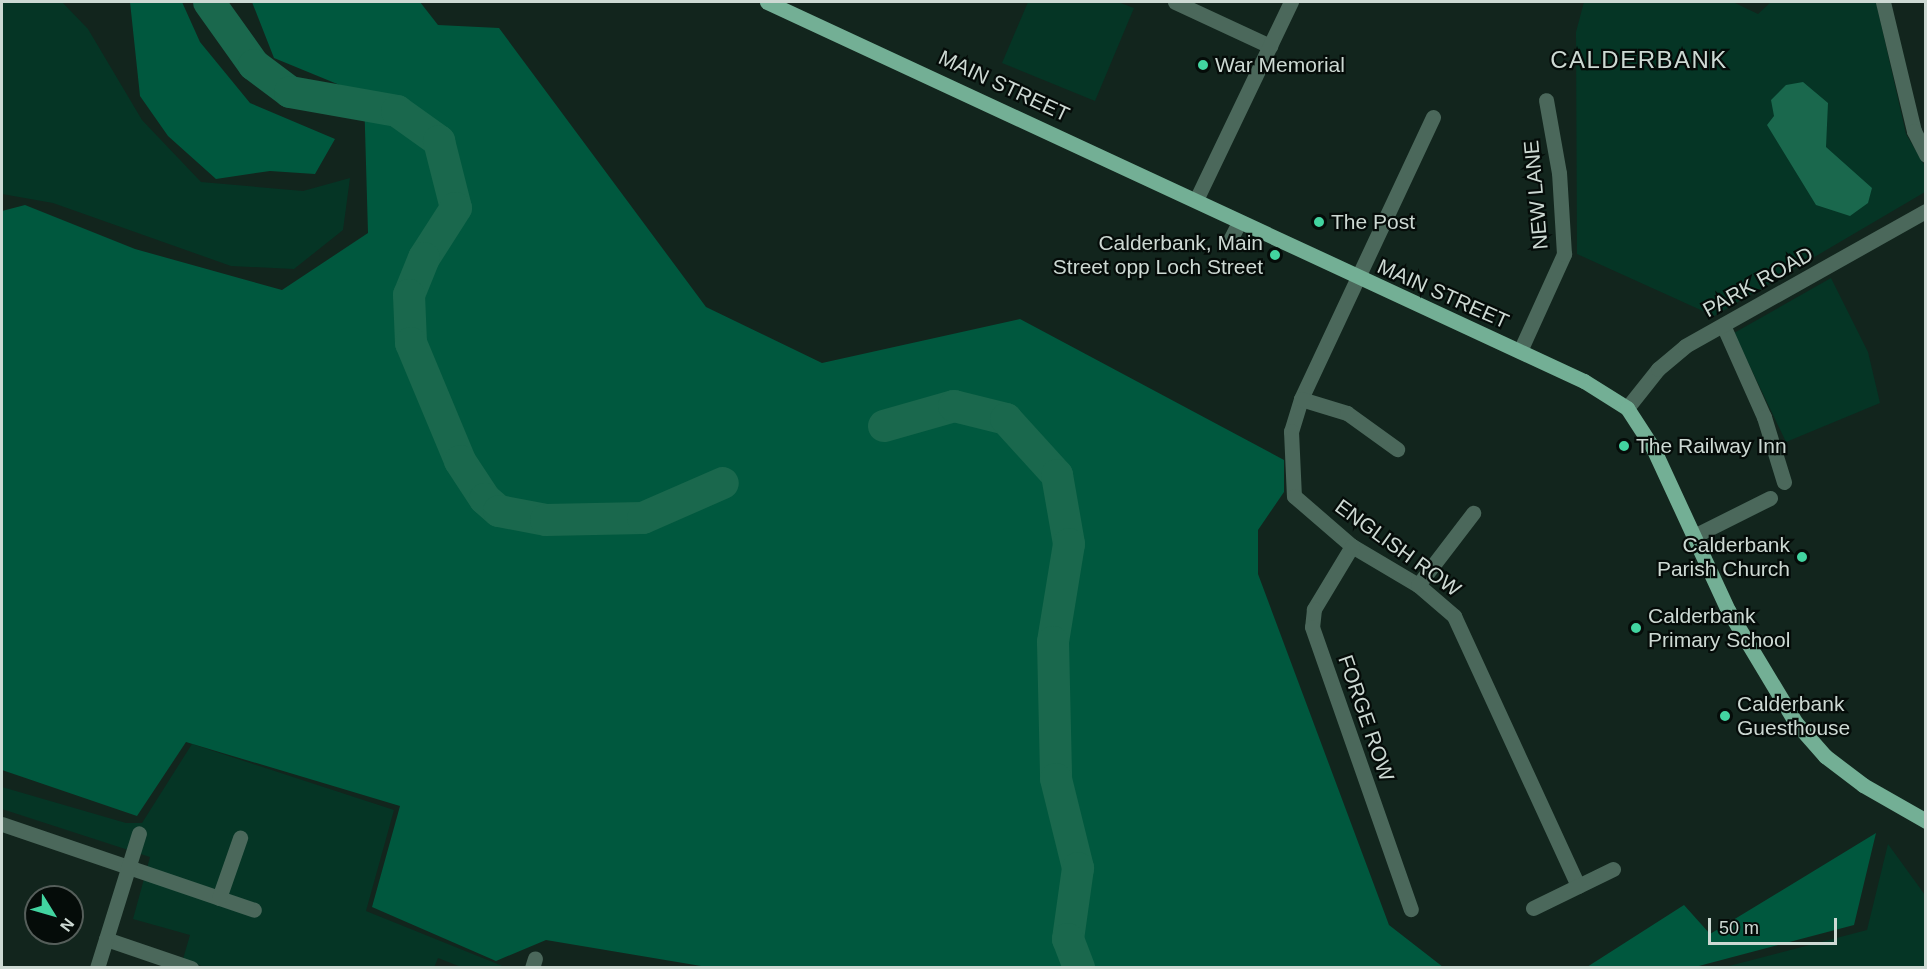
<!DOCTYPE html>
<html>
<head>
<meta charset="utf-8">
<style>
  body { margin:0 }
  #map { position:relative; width:1927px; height:969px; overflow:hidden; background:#12251d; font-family:Arial,sans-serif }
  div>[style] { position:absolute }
  .green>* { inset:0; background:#053525 }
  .forest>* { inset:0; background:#00583e }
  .water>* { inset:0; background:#1a684d }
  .river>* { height:32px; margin:-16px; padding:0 16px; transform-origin:16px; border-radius:16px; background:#1a684d }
  .minor>* { height:15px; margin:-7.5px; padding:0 7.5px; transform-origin:7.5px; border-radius:7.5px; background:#4b685b }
  .major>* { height:15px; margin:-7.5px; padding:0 7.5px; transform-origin:7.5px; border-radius:7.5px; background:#73af95 }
  .dots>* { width:16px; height:16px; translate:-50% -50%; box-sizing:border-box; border:3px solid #050c09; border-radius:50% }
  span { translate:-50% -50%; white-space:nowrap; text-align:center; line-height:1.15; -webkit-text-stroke:4.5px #050c09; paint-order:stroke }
  .poi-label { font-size:21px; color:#cdd9d3 }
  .left { translate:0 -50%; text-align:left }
  .right { translate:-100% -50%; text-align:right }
  .street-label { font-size:21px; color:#cdd9d3 }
  .quarter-label { font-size:24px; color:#cdd9d3; letter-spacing:1.5px }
  .frame { position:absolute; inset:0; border:3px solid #cdd9d3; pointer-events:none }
  .north { position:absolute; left:24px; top:885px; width:60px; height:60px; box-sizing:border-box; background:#050c09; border:2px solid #555e5a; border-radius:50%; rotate:127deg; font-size:16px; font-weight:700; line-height:24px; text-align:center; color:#cdd9d3 }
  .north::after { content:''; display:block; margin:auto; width:21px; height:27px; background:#42d4a0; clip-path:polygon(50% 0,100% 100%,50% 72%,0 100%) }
  .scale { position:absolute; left:1708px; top:918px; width:129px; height:27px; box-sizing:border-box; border:3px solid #cdd9d3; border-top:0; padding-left:8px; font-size:18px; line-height:21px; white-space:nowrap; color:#cdd9d3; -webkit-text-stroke:4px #050c09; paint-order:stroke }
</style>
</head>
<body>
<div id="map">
  <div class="green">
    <div style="clip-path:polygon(2px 2px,62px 2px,88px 29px,142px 120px,201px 182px,303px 191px,350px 178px,343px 230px,294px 269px,231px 266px,53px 203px,2px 194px)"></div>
    <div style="clip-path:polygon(1028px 2px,1118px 2px,1134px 8px,1095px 101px,1002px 63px)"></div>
    <div style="clip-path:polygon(1584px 2px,1733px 2px,1758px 14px,1771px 2px,1876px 2px,1906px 134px,1925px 166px,1925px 192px,1714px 316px,1577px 254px,1576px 32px)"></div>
    <div style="clip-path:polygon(1831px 278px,1868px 352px,1880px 403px,1786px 442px,1734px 333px)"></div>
    <div style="clip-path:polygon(192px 744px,394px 810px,366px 911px,505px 967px,461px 967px,438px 958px,434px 968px,204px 967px,183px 959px,190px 935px,133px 919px,150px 857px,2px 809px,2px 787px,126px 823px,142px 823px)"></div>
    <div style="clip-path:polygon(1888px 844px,1925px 895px,1925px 967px,1725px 967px,1867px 930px)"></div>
  </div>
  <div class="forest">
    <div style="clip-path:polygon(130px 2px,182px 2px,200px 42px,250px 103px,335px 139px,315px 174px,270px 171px,216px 179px,168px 136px,140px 96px)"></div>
    <div style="clip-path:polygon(252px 2px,420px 2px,438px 25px,499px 28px,706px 307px,822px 363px,1020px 319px,1284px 460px,1284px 492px,1258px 530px,1258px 574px,1389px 925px,1443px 967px,713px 968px,546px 940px,496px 961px,372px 907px,400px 806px,186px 742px,137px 816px,2px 770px,2px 211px,25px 205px,135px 249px,282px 290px,368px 233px,364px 95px,274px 58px)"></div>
    <div style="clip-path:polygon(1876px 833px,1854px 925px,1695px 967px,1587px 967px,1684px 905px,1710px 934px)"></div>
  </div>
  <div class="water">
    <div style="clip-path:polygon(1803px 82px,1828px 103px,1826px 147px,1872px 188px,1868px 203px,1850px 216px,1816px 205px,1767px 125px,1774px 116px,1771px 100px,1786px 85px)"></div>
  </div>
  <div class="river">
    <div style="left:209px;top:2px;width:77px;rotate:54.5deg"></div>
    <div style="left:254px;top:65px;width:45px;rotate:36.9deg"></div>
    <div style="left:290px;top:92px;width:109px;rotate:10.1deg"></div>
    <div style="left:397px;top:111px;width:52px;rotate:35.5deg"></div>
    <div style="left:439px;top:141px;width:69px;rotate:75.8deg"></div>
    <div style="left:456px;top:208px;width:59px;rotate:122.6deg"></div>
    <div style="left:424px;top:258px;width:40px;rotate:112deg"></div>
    <div style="left:409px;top:295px;width:48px;rotate:87.6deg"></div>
    <div style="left:411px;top:343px;width:128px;rotate:67.4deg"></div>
    <div style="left:460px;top:461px;width:45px;rotate:56.7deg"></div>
    <div style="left:485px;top:499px;width:18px;rotate:41deg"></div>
    <div style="left:499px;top:511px;width:48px;rotate:10.8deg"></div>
    <div style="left:546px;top:520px;width:97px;rotate:-1.2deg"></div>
    <div style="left:643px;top:518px;width:87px;rotate:-23.6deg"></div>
    <div style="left:884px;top:426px;width:73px;rotate:-15.9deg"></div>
    <div style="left:954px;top:406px;width:54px;rotate:14deg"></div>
    <div style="left:1006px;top:419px;width:76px;rotate:47.7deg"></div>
    <div style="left:1057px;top:475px;width:70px;rotate:80.1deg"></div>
    <div style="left:1069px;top:544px;width:99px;rotate:99.3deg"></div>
    <div style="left:1053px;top:642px;width:137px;rotate:88.7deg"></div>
    <div style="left:1056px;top:779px;width:92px;rotate:76.1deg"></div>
    <div style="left:1078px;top:868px;width:72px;rotate:98deg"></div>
    <div style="left:1068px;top:939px;width:31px;rotate:69deg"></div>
  </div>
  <div class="minor">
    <div style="left:1175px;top:2px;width:105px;rotate:24.9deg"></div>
    <div style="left:1883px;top:2px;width:133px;rotate:76.5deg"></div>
    <div style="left:1914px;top:131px;width:27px;rotate:63deg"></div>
    <div style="left:1433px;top:117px;width:311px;rotate:115.1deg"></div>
    <div style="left:1301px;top:399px;width:34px;rotate:107deg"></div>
    <div style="left:1291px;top:431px;width:65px;rotate:87.4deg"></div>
    <div style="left:1294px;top:496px;width:77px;rotate:40.8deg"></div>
    <div style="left:1352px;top:546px;width:77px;rotate:30.6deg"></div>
    <div style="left:1418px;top:585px;width:48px;rotate:40.7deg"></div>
    <div style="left:1454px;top:616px;width:297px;rotate:65.3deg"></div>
    <div style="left:1196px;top:200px;width:220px;rotate:-64.4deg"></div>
    <div style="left:1229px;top:242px;width:22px;rotate:-63deg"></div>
    <div style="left:1723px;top:325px;width:101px;rotate:66deg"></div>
    <div style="left:1764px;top:417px;width:68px;rotate:72.9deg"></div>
    <div style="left:1520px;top:351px;width:107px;rotate:-65.6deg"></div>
    <div style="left:1564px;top:254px;width:81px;rotate:-93.5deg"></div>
    <div style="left:1559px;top:173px;width:74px;rotate:-100.1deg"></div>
    <div style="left:1301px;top:399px;width:48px;rotate:16.9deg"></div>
    <div style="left:1347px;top:413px;width:62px;rotate:35.8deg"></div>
    <div style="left:1627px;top:408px;width:50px;rotate:-51.5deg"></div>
    <div style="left:1658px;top:369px;width:35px;rotate:-40deg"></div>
    <div style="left:1685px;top:346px;width:276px;rotate:-29.3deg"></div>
    <div style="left:1694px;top:536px;width:85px;rotate:-26.6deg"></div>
    <div style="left:1352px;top:546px;width:74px;rotate:121.1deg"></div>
    <div style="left:1314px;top:609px;width:18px;rotate:96deg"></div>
    <div style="left:1312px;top:627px;width:299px;rotate:70.7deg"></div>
    <div style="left:1418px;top:585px;width:91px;rotate:-52.6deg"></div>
    <div style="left:2px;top:824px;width:266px;rotate:18.8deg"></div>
    <div style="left:219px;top:898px;width:64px;rotate:-70.7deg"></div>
    <div style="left:1533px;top:908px;width:89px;rotate:-26deg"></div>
    <div style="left:106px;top:939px;width:90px;rotate:18.8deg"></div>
    <div style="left:97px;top:968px;width:141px;rotate:-72.7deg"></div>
    <div style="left:532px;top:968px;width:10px;rotate:-73deg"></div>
  </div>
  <div class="major">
    <div style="left:767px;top:2px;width:901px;rotate:24.89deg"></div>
    <div style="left:1584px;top:381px;width:51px;rotate:32.1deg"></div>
    <div style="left:1627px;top:408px;width:48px;rotate:57deg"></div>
    <div style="left:1653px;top:448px;width:179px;rotate:65.2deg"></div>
    <div style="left:1728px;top:610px;width:132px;rotate:59deg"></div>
    <div style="left:1796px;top:723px;width:44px;rotate:48.7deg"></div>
    <div style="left:1825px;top:756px;width:48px;rotate:37.3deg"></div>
    <div style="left:1863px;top:785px;width:73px;rotate:29.7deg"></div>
  </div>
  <div class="dots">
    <div style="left:1203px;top:65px;background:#42d4a0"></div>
    <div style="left:1319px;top:222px;background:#42d4a0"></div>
    <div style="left:1275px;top:255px;background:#42d4a0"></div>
    <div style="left:1624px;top:446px;background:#42d4a0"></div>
    <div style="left:1802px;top:557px;background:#42d4a0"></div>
    <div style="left:1636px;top:628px;background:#42d4a0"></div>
    <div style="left:1725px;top:716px;background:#42d4a0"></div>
  </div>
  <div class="poi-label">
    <span class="left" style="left:1215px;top:65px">War Memorial</span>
    <span class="left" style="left:1331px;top:222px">The Post</span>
    <span class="right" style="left:1263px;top:255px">Calderbank, Main<br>Street opp Loch Street</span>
    <span class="left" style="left:1636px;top:446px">The Railway Inn</span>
    <span class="right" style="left:1790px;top:557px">Calderbank<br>Parish Church</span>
    <span class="left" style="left:1648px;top:628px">Calderbank<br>Primary School</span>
    <span class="left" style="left:1737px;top:716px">Calderbank<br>Guesthouse</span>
  </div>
  <div class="street-label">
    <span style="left:1004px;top:86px;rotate:25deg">MAIN STREET</span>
    <span style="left:1536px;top:195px;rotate:-95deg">NEW LANE</span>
    <span style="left:1758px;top:282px;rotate:-29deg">PARK ROAD</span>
    <span style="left:1443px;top:294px;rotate:24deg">MAIN STREET</span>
    <span style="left:1398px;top:548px;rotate:36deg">ENGLISH ROW</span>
    <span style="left:1366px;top:718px;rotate:71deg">FORGE ROW</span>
  </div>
  <div class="quarter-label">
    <span style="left:1639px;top:60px">CALDERBANK</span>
  </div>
  <div class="frame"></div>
  <div class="north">N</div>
  <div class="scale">50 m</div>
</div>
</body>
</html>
